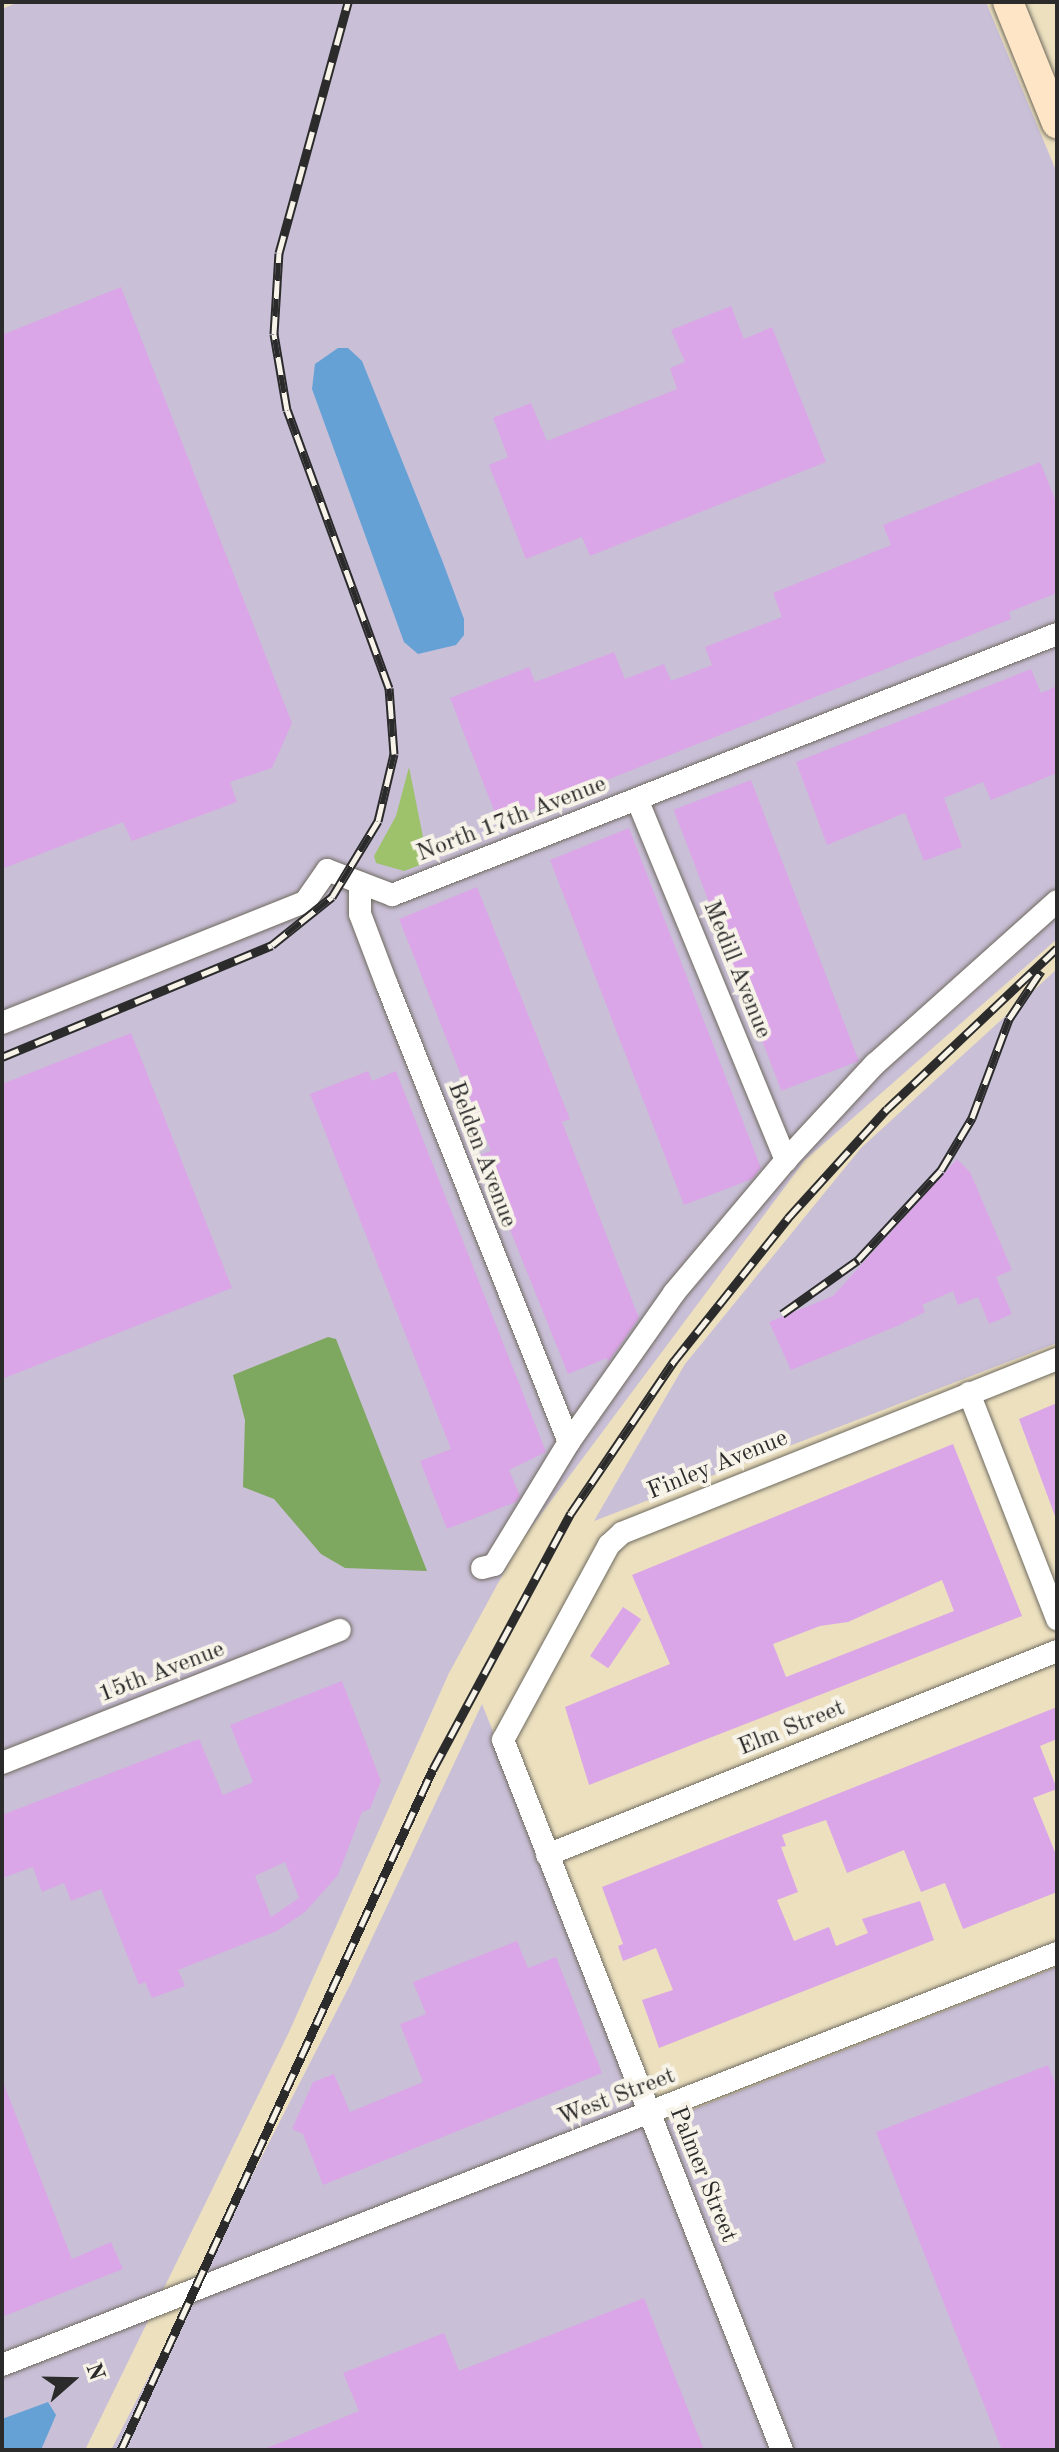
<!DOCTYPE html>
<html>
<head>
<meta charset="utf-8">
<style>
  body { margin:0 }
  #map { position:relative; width:1059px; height:2452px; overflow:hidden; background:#ece0bf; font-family:"Old Standard TT",serif }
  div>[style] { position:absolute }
  .industrial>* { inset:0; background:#c9bfd7 }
  .green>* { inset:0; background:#9ec16b }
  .forest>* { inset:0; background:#7ea75f }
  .water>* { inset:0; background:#65a1d5 }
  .building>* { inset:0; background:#dba6e7; transform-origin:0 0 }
  .roads { filter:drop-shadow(0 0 2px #6f6a5f) drop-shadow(0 0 2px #6f6a5f) }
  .street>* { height:22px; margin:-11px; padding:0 11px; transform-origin:11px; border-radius:11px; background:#fff }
  .secondary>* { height:30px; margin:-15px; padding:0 15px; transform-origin:15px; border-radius:15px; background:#fde5c5 }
  .rail>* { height:9px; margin-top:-4.5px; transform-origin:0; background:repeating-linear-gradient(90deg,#f7f3e8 0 18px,#2b2b2b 0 36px); box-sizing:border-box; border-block:2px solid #2b2b2b }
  span { translate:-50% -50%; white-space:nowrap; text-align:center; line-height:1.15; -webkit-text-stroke:8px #f7f3e8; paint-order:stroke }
  .street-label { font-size:24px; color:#2b2b2b }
  .frame { position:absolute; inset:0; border:4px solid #2b2b2b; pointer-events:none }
  .north { position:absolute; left:32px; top:2340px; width:80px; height:80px; -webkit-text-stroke:6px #f7f3e8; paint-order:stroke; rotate:70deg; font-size:22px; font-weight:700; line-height:32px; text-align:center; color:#2b2b2b }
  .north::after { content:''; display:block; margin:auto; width:28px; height:36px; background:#2b2b2b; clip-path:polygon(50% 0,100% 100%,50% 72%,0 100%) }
</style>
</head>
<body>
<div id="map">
  <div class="industrial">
    <div style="clip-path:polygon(19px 2px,986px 2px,1057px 173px,1057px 939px,805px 1160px,521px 1541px,449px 1673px,289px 2032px,85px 2450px,2px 2450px,2px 9px)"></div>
    <div style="clip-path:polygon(1057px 969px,1057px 1343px,594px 1521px,685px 1364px,861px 1148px)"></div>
    <div style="clip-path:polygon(482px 1704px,651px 2126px,1057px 1967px,1057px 2450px,111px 2450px,351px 1983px)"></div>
  </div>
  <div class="green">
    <div style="clip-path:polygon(409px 767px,428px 862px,404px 871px,376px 863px,374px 856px,396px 816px)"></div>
  </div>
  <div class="forest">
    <div style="clip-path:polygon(328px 1337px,336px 1339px,427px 1571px,345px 1568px,321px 1554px,274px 1499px,243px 1487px,245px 1420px,233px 1375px)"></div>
  </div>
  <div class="water">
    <div style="clip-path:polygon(338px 348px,348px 348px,362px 361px,442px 560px,464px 619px,464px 635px,456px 645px,418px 654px,404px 642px,312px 389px,315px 364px)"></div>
    <div style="clip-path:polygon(48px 2402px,56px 2415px,41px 2450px,2px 2450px,2px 2419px)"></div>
  </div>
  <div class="building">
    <div style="clip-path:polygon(121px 287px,292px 723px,272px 768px,230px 782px,237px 802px,132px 841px,123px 822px,2px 869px,2px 335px)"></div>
    <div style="clip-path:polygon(731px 306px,744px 339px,772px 327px,826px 462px,590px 556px,582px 537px,526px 559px,489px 465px,508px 457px,493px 418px,531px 403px,547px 441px,677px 389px,670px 368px,685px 362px,671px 330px)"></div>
    <div style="clip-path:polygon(1040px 462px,1057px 504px,1057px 593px,1009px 612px,1011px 619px,499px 823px,450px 698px,529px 667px,535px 682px,614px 652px,625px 679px,664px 664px,671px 681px,712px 665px,705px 647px,782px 617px,773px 593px,891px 545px,883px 525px)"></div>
    <div style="clip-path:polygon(1031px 669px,1041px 693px,1057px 686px,1057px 773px,991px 800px,983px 782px,944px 798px,962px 847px,924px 861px,905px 813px,827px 845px,796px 762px)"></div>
    <div style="left:751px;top:780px;width:301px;height:83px;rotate:69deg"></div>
    <div style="clip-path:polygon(629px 828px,761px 1168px,752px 1179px,684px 1205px,550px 860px)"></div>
    <div style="clip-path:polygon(477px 887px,570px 1119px,562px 1122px,639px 1318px,608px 1362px,607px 1358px,568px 1374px,480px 1155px,491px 1151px,399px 919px)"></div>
    <div style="clip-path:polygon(131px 1033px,232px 1288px,2px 1379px,2px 1084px)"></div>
    <div style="clip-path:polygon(368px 1071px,372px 1081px,396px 1071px,546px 1452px,509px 1470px,520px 1496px,516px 1502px,447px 1529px,420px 1461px,451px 1449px,310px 1094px)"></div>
    <div style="clip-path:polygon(957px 1159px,970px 1172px,1012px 1270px,996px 1277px,1012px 1314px,989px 1324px,978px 1297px,958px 1305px,953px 1291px,922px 1305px,925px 1312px,897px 1326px,791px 1370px,769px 1322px,833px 1296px)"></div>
    <div style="clip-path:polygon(1057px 1403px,1057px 1516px,1055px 1516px,1019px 1419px)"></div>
    <div style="clip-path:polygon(evenodd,953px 1444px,1022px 1616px,589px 1785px,565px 1707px,670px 1664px,632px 1575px,953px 1444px,942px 1580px,954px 1611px,786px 1677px,773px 1644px,820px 1626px,848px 1622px,942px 1580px)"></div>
    <div style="left:623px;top:1607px;width:22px;height:59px;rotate:34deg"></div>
    <div style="clip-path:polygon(evenodd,342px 1681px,381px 1781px,370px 1809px,362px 1812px,338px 1875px,305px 1912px,277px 1931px,178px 1970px,185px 1986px,152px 1998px,145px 1982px,139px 1985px,101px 1889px,71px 1901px,64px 1883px,42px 1892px,33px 1867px,2px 1878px,2px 1815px,199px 1739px,223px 1795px,253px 1782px,230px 1725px,342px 1681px,285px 1862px,299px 1898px,271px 1917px,255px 1876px,285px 1862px)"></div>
    <div style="clip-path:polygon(1057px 1707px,1057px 1739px,1040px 1746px,1057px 1789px,1033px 1798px,1057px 1857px,1057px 1892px,963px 1929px,945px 1883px,921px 1892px,904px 1850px,847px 1873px,826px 1820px,782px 1835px,786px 1846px,781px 1847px,798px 1892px,777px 1900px,794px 1941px,829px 1927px,836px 1946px,868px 1933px,862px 1919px,920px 1901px,934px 1940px,659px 2048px,642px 2000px,673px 1990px,656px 1948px,623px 1961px,618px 1946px,623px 1944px,602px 1887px)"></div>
    <div style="clip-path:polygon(517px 1941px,528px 1968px,556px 1957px,602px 2073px,323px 2185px,303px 2134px,292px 2129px,313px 2082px,334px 2074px,350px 2112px,423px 2082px,400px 2024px,426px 2014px,413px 1982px)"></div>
    <div style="clip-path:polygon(1048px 2065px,1057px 2088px,1057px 2450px,1002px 2450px,876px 2132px)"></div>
    <div style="clip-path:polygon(3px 2082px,72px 2259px,111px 2242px,123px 2269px,2px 2317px)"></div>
    <div style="clip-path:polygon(644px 2298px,704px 2450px,262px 2450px,359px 2411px,343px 2373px,444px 2333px,459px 2371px)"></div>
  </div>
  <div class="roads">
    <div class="street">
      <div style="left:637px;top:799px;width:391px;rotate:67.6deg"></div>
      <div style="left:360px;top:883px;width:31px;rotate:90deg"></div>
      <div style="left:360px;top:914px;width:76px;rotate:69.2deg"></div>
      <div style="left:387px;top:985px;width:492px;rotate:68.3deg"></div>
      <div style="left:2px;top:1023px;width:326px;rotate:-21.8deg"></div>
      <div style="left:305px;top:902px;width:39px;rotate:-55deg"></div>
      <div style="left:327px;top:870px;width:70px;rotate:21deg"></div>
      <div style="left:392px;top:895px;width:714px;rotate:-21.43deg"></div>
      <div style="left:969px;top:1393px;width:243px;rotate:68.7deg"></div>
      <div style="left:482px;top:1568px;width:12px;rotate:-14deg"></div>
      <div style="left:494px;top:1565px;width:144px;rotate:-58.6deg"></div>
      <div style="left:569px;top:1442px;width:182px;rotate:-54.8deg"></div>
      <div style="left:674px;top:1293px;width:174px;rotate:-49.9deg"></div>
      <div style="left:786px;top:1160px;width:131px;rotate:-47.2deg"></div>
      <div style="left:875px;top:1064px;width:244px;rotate:-41.8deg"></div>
      <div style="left:2px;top:1763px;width:363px;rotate:-21.5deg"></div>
      <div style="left:547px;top:1855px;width:549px;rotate:-21.8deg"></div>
      <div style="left:2px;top:2365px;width:1133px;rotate:-21.33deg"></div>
      <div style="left:782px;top:2450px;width:763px;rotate:-111.45deg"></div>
      <div style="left:503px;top:1740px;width:222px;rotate:-61.5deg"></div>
      <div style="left:609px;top:1545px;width:18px;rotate:-43deg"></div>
      <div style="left:622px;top:1533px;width:469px;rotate:-21.8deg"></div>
    </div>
    <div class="secondary">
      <div style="left:1008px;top:2px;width:131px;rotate:68deg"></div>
    </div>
  </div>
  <div class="rail">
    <div style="left:2px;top:1057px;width:292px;rotate:-22.5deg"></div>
    <div style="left:272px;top:945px;width:77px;rotate:-38.7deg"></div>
    <div style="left:332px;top:897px;width:89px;rotate:-58.8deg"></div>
    <div style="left:378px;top:821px;width:69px;rotate:-76.6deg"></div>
    <div style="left:394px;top:754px;width:66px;rotate:-94.3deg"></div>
    <div style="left:389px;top:688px;width:296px;rotate:-110.1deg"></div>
    <div style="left:287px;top:410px;width:77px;rotate:-99.7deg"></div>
    <div style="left:274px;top:334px;width:81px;rotate:-86.5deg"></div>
    <div style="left:279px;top:253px;width:260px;rotate:-74.6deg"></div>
    <div style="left:782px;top:1314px;width:93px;rotate:-35.4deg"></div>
    <div style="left:858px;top:1260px;width:122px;rotate:-47.3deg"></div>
    <div style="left:941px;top:1170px;width:61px;rotate:-59.2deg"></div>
    <div style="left:972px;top:1118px;width:106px;rotate:-69.5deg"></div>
    <div style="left:1009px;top:1019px;width:58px;rotate:-56.3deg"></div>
    <div style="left:121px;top:2450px;width:749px;rotate:-65.39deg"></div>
    <div style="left:433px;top:1769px;width:291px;rotate:-61.7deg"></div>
    <div style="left:571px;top:1513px;width:184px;rotate:-55.9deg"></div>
    <div style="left:674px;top:1361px;width:183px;rotate:-51.4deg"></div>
    <div style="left:788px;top:1218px;width:147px;rotate:-47.8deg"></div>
    <div style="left:887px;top:1109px;width:234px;rotate:-43.4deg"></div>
  </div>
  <div class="street-label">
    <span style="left:512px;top:820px;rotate:-21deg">North 17th Avenue</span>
    <span style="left:736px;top:970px;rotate:68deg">Medill Avenue</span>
    <span style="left:481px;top:1155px;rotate:69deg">Belden Avenue</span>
    <span style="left:718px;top:1466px;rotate:-22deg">Finley Avenue</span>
    <span style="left:162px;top:1673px;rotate:-21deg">15th Avenue</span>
    <span style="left:792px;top:1729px;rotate:-22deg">Elm Street</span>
    <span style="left:617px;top:2098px;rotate:-21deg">West Street</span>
    <span style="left:702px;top:2175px;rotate:68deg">Palmer Street</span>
  </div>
  <div class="frame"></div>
  <div class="north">N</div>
</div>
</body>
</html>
